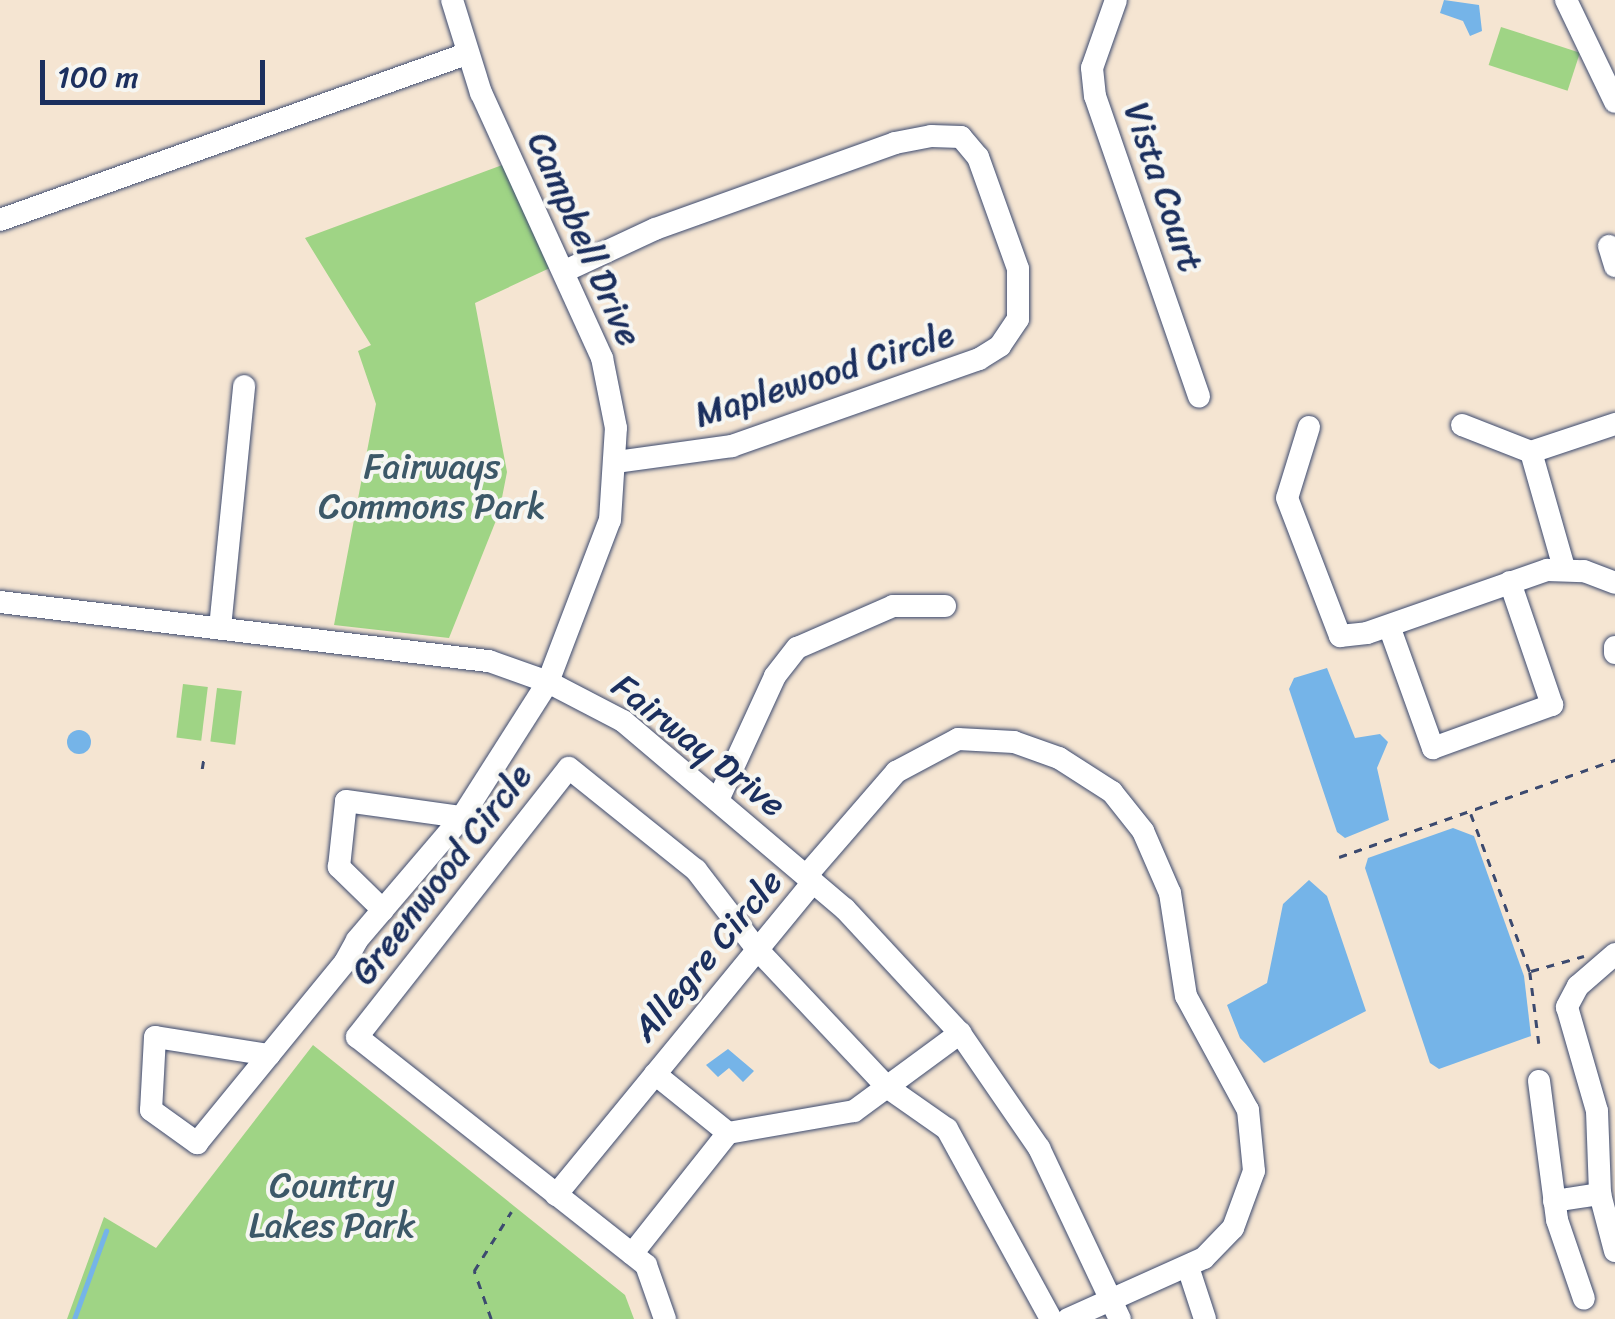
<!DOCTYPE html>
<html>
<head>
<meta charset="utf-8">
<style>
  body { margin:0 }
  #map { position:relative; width:1615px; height:1319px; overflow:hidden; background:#f5e5d2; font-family:Sriracha,sans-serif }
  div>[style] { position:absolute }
  .green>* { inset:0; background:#9fd485; transform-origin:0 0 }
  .water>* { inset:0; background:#75b4e8 }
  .round { border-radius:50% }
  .stream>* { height:5px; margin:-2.5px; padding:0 2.5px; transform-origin:2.5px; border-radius:2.5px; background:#75b4e8 }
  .path>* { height:2.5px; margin-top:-1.25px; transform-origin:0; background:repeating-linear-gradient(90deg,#3c4a6f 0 8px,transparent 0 16px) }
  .roads { filter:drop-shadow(0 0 2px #3c4a6f) drop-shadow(0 0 2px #3c4a6f) }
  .minor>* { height:22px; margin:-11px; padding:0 11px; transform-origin:11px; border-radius:11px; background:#fff }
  span { translate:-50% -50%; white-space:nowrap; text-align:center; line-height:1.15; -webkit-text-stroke:8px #f6f6f2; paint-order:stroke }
  .street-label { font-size:35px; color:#1b2f5e }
  .park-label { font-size:35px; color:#3c5868 }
  .scale { position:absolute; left:40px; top:60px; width:225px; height:45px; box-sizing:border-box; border:5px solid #1b2f5e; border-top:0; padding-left:12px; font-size:30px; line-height:35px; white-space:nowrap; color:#1b2f5e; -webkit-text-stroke:8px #f6f6f2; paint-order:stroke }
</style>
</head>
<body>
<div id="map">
  <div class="green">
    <div style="left:1501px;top:27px;width:83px;height:40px;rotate:18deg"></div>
    <div style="clip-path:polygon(505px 164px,552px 267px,475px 303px,507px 472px,499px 513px,449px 638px,334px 625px,376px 404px,358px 351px,371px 345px,305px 238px)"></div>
    <div style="left:183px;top:684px;width:25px;height:54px;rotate:7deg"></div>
    <div style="left:217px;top:688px;width:25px;height:54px;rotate:7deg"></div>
    <div style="clip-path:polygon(313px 1045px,625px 1295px,634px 1319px,67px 1319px,104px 1217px,156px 1248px)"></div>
  </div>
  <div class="water">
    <div style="clip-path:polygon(1444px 0,1479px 5px,1482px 31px,1470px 36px,1463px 21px,1440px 13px)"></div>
    <div style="clip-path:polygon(1327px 668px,1355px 738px,1380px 734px,1388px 742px,1377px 768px,1389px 820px,1345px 838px,1337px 832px,1289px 689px,1294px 678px)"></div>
    <div class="round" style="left:67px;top:730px;width:24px;height:24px"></div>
    <div style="clip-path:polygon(1453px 828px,1474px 836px,1524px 976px,1531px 1036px,1439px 1069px,1430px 1063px,1365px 868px,1368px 858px)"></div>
    <div style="clip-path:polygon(1309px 880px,1327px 896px,1366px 1011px,1264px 1063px,1240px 1038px,1227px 1005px,1267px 983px,1283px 904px)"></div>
    <div style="clip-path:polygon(728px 1049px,754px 1071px,743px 1082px,729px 1068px,718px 1077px,706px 1065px)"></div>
  </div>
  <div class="stream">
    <div style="left:74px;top:1319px;width:94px;rotate:-70deg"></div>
  </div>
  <div class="path">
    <div style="left:202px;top:769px;width:13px;rotate:-81deg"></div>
    <div style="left:1471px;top:814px;width:169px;rotate:69.5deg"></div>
    <div style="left:1530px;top:972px;width:72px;rotate:82.8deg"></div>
    <div style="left:1339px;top:857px;width:293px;rotate:-19.4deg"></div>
    <div style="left:755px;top:916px;width:38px;rotate:-58deg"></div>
    <div style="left:1531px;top:971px;width:55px;rotate:-15.8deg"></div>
    <div style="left:491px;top:1319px;width:51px;rotate:-109.5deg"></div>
    <div style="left:474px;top:1271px;width:70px;rotate:-57.9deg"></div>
  </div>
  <div class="roads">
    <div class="minor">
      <div style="left:1116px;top:0;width:72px;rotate:109.4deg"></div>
      <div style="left:1092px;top:68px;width:28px;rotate:84deg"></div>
      <div style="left:1095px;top:96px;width:318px;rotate:70.9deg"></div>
      <div style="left:1566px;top:0;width:113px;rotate:64.3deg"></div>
      <div style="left:0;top:220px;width:495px;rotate:-19.6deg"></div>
      <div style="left:1609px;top:246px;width:21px;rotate:73deg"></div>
      <div style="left:565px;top:271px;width:99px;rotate:-25deg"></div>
      <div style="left:655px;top:229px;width:255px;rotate:-19.7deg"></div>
      <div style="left:895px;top:143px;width:37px;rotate:-11deg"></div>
      <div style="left:931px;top:136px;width:30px;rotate:2deg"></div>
      <div style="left:961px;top:137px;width:26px;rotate:50deg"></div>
      <div style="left:978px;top:157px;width:119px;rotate:70.3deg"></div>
      <div style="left:1018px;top:269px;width:50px;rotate:90deg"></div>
      <div style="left:1018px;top:319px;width:32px;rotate:124deg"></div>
      <div style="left:1000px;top:346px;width:25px;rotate:148deg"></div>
      <div style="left:979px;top:359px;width:262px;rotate:160.6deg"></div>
      <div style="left:732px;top:446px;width:116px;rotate:172.1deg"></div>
      <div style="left:1462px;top:425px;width:74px;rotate:21.4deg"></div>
      <div style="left:1531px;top:452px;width:121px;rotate:74.1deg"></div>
      <div style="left:1309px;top:427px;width:74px;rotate:107.2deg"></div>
      <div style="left:1287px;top:498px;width:148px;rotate:69deg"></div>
      <div style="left:1340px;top:636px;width:27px;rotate:-6deg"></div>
      <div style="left:1367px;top:633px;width:191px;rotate:-19.3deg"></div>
      <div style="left:1547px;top:570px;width:37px;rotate:2deg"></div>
      <div style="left:1584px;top:571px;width:33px;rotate:21deg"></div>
      <div style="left:1531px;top:452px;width:89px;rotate:-18.4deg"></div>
      <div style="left:0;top:602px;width:493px;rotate:6.9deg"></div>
      <div style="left:489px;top:661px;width:63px;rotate:19.6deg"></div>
      <div style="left:548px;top:682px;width:85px;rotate:27.5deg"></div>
      <div style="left:623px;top:721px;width:291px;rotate:40.3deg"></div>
      <div style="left:845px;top:909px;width:169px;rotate:47.2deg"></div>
      <div style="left:960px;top:1033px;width:140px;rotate:55.5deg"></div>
      <div style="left:1039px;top:1148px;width:189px;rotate:64.7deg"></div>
      <div style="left:1389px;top:626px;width:130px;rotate:70.2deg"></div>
      <div style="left:1433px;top:748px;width:127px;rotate:-19.9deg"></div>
      <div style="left:1552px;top:705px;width:130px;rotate:-108.9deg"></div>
      <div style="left:220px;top:628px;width:243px;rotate:-84.3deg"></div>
      <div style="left:1615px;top:647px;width:6px;rotate:90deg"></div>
      <div style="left:719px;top:798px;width:134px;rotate:-65.3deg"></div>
      <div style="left:775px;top:676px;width:36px;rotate:-52deg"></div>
      <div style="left:797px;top:648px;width:105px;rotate:-23.6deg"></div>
      <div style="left:893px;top:606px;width:52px"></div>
      <div style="left:806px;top:876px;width:138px;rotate:-49.1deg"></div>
      <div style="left:896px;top:772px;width:70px;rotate:-28deg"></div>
      <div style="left:958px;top:739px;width:56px;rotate:3.1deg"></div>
      <div style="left:1014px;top:742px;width:48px;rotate:19.6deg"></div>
      <div style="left:1059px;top:758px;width:63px;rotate:32.7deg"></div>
      <div style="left:1112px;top:792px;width:50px;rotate:51.5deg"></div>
      <div style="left:1143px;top:831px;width:68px;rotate:66.5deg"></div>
      <div style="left:1170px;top:893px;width:104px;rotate:81.2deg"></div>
      <div style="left:1186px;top:996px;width:130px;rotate:61.5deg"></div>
      <div style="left:1248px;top:1110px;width:61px;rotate:84.4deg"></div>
      <div style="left:1254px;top:1171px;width:61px;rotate:110.2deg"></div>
      <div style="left:1233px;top:1228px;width:42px;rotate:134deg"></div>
      <div style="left:1204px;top:1258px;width:149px;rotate:155.8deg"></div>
      <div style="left:383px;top:910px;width:62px;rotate:-135.7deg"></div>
      <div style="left:339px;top:867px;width:66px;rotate:-83.9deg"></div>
      <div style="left:346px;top:801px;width:117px;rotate:7.9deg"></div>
      <div style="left:1615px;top:954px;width:49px;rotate:139.1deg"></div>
      <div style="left:1578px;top:986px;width:24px;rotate:118deg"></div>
      <div style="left:1567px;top:1007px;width:108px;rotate:73.9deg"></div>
      <div style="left:1597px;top:1111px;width:83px;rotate:87.9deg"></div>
      <div style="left:1600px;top:1194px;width:59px;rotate:75.3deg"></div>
      <div style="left:269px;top:1055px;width:115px;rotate:-171deg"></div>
      <div style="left:155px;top:1037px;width:73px;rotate:93.1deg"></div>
      <div style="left:151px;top:1110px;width:57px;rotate:35.7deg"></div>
      <div style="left:197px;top:1143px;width:114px;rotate:-50.7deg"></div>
      <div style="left:269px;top:1055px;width:120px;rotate:-50.7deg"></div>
      <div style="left:345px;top:962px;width:25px;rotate:-61deg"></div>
      <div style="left:357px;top:940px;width:162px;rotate:-49.5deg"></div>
      <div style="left:462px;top:817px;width:160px;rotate:-57.5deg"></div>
      <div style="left:548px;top:682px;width:173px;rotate:-69.1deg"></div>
      <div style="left:610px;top:520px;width:92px;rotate:-86.3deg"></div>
      <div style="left:616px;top:428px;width:71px;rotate:-101.3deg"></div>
      <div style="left:602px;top:358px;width:291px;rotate:-114.5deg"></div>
      <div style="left:481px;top:93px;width:97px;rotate:-107.3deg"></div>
      <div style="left:655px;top:1074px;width:94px;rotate:38.9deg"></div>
      <div style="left:1539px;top:1081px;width:140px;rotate:82.6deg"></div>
      <div style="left:1557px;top:1220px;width:83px;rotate:71.1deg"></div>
      <div style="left:556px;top:1195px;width:405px;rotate:-50.6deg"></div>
      <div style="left:1554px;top:1201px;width:47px;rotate:-8.7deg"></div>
      <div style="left:632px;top:1254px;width:154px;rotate:-51.6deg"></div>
      <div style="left:728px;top:1133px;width:128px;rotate:-9.9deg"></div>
      <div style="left:854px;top:1111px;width:132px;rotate:-36.3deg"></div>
      <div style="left:1188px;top:1267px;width:55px;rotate:71.9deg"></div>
      <div style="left:665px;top:1319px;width:57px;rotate:-109.4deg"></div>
      <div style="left:646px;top:1265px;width:368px;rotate:-141.7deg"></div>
      <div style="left:357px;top:1037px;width:342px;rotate:-51.8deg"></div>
      <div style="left:569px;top:768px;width:163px;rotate:38.8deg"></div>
      <div style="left:696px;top:870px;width:98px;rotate:52.4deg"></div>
      <div style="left:756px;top:948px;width:191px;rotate:46.7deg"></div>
      <div style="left:887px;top:1087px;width:73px;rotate:35deg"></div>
      <div style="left:947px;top:1129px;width:217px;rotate:61.3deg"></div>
    </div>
  </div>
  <div class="street-label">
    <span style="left:1164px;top:187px;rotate:71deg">Vista Court</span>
    <span style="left:585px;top:239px;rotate:66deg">Campbell Drive</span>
    <span style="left:824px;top:374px;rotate:-18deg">Maplewood Circle</span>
    <span style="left:699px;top:745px;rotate:38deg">Fairway Drive</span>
    <span style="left:441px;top:874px;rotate:-52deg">Greenwood Circle</span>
    <span style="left:707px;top:955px;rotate:-50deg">Allegre Circle</span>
  </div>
  <div class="park-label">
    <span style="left:432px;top:486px">Fairways<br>Commons Park</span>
    <span style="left:332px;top:1205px">Country<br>Lakes Park</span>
  </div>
  <div class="scale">100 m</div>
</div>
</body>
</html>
